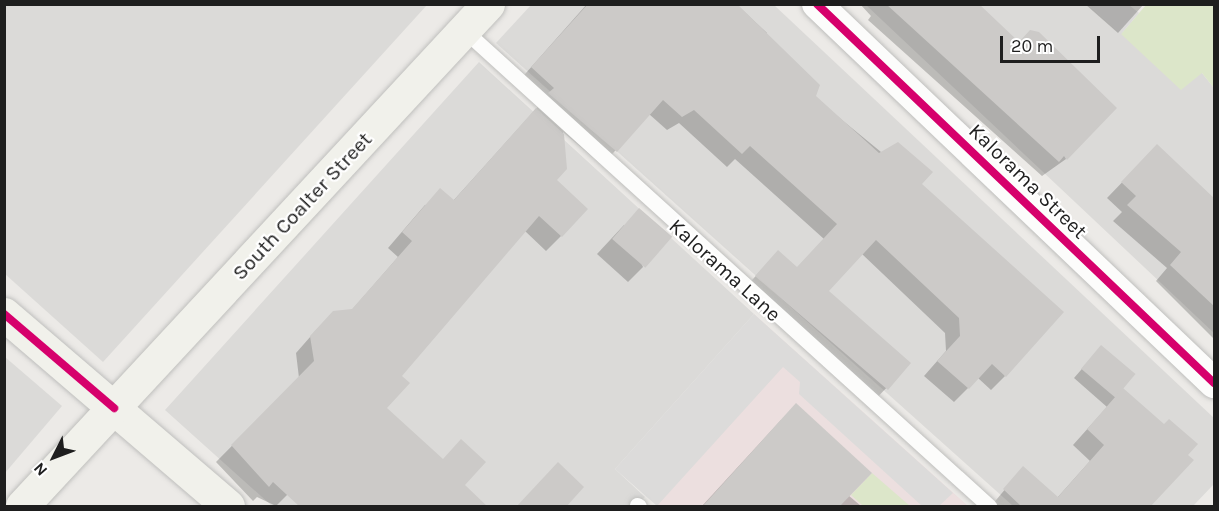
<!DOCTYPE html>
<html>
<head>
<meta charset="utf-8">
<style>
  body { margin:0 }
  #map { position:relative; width:1219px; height:511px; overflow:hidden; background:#eceae7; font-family:Karla,sans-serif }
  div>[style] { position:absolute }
  .residential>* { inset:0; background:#dbdad8 }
  .commercial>* { inset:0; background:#ecdfdf }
  .grass>* { inset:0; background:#dce6c9 }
  .parking>* { inset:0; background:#dcdbda }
  .shadow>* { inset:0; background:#0003 }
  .building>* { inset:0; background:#cccac8; transform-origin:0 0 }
  .roads { filter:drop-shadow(0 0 2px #bfbfbd) drop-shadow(0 0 2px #bfbfbd) }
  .lane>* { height:15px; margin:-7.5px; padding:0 7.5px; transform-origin:7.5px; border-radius:7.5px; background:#fcfcfb }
  .street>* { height:30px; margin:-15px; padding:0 15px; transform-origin:15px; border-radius:15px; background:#fcfcfb }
  .secondary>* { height:33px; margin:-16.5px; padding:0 16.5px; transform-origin:16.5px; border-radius:16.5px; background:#f1f1eb }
  .cycleway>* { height:8px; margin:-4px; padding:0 4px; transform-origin:4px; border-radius:4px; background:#d6006c }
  span { translate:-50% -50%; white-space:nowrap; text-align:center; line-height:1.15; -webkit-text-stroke:4.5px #fff; paint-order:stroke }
  .street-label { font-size:21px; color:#1e1e1e }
  .frame { position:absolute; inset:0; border:6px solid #1e1e1e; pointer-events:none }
  .north { position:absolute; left:24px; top:427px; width:60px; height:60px; -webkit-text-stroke:4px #fff; paint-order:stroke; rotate:228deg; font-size:16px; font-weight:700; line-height:24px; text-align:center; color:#1e1e1e }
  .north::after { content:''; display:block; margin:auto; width:21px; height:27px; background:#1e1e1e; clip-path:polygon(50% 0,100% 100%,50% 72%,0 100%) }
  .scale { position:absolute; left:1000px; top:36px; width:100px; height:27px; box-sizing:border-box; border:3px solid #1e1e1e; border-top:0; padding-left:8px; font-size:18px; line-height:21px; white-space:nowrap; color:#1e1e1e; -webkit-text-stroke:4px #fff; paint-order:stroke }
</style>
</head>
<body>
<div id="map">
  <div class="residential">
    <div style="clip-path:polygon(5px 4px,427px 4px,427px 5px,103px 362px,5px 274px)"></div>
    <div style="clip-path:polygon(531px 5px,774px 5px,1214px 418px,1214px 484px,1193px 506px,1013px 506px,496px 43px)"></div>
    <div style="clip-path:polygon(866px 5px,1089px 5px,1116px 29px,1202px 73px,1214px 88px,1214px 333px)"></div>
    <div style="clip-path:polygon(479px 62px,754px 314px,615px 469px,645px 497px,635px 506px,272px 506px,165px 410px)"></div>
    <div style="clip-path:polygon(5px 357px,62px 406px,5px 473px)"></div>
  </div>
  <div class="commercial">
    <div style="clip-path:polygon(754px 314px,968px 506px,656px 506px)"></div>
  </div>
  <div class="grass">
    <div style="clip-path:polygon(1146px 5px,1214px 5px,1214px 88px,1202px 73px,1181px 90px,1121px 34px)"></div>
    <div style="clip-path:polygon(872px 473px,910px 506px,863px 506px,851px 495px)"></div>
  </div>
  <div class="parking">
    <div style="clip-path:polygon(1089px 5px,1129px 5px,1139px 13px,1121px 34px)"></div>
    <div style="clip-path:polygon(754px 314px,953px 493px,939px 506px,922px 506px,799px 394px,800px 382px,783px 367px,657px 506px,615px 469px)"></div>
  </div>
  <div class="shadow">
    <div style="clip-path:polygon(587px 4px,736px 4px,767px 33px,764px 37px,814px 97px,920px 184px,1005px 376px,991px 390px,978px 378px,954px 402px,924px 376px,946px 351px,945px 333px,862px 254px,827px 291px,909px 364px,872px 403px,742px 291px,764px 267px,797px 268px,824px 239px,735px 159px,727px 167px,679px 123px,667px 130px,649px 114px,602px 165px,563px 132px,565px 168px,555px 181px,561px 236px,546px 251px,525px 231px,400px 376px,385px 408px,442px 460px,484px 462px,292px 490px,276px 506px,257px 497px,253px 501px,216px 462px,299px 378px,296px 353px,318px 328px,351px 311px,398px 257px,388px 248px,425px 205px,453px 201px,536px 109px,541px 103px,518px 82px)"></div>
    <div style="clip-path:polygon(860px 4px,977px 4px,1018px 43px,1066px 159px,1042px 176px,868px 20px,871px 16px)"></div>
    <div style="clip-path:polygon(1085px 4px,1144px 4px,1118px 33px)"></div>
    <div style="clip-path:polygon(1157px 146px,1214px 199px,1214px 339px,1156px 281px,1167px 268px,1113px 221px,1122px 212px,1107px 198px)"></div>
    <div style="clip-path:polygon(624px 225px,643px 267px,628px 282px,597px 254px)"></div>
    <div style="clip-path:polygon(1094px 355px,1117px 396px,1120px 506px,991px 506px,1023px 468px,1057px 498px,1090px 461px,1073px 445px,1107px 407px,1074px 378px)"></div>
    <div style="clip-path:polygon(781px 420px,848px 495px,861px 506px,702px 506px)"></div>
  </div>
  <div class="building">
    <div style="clip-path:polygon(588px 4px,737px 4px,820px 85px,816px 96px,879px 153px,898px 142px,933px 172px,922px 184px,1064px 312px,1006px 377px,992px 364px,969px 389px,937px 361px,960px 336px,959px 318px,876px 240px,829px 291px,911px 363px,888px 390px,755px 276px,778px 250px,797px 267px,837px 224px,750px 146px,742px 154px,694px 110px,682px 117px,663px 100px,617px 152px,548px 93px,554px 88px,531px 67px)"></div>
    <div style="clip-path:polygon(886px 4px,979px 4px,1019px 42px,1030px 30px,1039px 32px,1117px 108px,1067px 160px,1064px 156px,1059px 162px)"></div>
    <div style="clip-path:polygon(536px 108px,564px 134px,567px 169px,557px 180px,588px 209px,562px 237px,539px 216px,402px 376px,410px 383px,387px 408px,443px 459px,461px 439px,486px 462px,465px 485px,488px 507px,300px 507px,273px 482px,269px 487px,231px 445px,314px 361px,310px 336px,333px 311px,352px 309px,412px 241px,402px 232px,440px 188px,454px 200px)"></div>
    <div style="clip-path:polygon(1157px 144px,1215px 199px,1215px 307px,1170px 265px,1181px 252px,1127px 205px,1136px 196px,1121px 182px)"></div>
    <div style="left:639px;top:208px;width:44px;height:41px;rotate:41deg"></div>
    <div style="left:1101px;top:345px;width:45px;height:31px;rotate:40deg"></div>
    <div style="clip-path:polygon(1123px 388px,1164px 424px,1169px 419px,1198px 444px,1188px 455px,1194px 460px,1150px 507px,1022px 507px,1003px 489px,1023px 466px,1058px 497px,1104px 445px,1087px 429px)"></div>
    <div style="clip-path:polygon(796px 403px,872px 473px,839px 507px,702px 507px)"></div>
    <div style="clip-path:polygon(558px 462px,584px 487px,566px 507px,516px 507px)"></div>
  </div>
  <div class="roads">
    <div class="lane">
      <div style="left:464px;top:30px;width:709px;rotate:42.2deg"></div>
      <div style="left:637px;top:505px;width:2px;rotate:27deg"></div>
    </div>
    <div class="street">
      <div style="left:817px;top:4px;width:549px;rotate:43.67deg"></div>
    </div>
    <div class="secondary">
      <div style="left:4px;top:314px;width:295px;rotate:40.6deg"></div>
      <div style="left:22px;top:506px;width:685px;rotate:-47.13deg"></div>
    </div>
  </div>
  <div class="cycleway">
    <div style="left:817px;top:4px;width:549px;rotate:43.67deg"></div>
    <div style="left:4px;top:314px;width:145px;rotate:40.5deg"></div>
  </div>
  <div class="street-label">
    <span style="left:1028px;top:181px;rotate:44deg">Kalorama Street</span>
    <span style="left:302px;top:206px;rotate:-47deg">South Coalter Street</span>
    <span style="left:725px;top:270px;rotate:42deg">Kalorama Lane</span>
  </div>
  <div class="frame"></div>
  <div class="north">N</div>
  <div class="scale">20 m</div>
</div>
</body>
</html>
